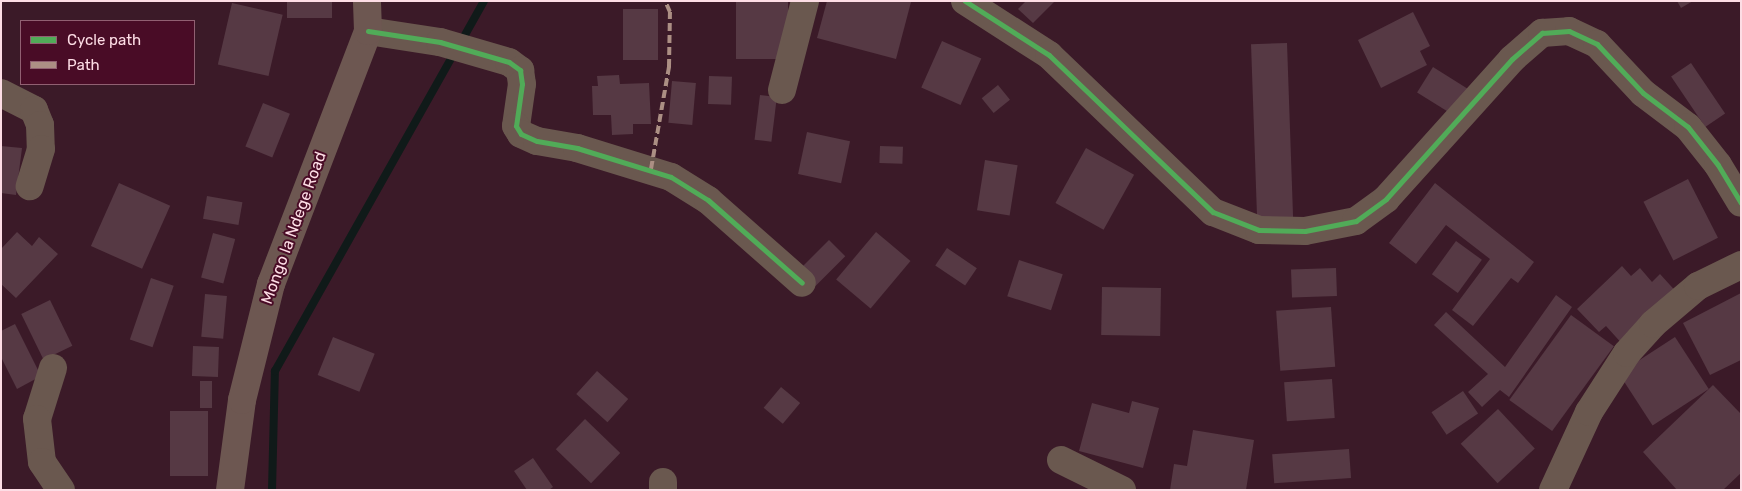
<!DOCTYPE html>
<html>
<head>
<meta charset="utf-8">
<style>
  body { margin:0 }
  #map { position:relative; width:1742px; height:491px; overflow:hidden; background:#3b1a28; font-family:Rubik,sans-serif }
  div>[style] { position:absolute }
  .stream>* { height:8px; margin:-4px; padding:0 4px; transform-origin:4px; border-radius:4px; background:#101a19 }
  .building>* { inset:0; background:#563944; transform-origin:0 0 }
  .street>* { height:28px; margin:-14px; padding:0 14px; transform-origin:14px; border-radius:14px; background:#6a584f }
  .secondary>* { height:28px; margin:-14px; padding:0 14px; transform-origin:14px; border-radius:14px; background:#6d5751 }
  .quiet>* { height:4px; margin-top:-2px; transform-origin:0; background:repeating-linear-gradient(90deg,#ac8f84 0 8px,transparent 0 12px) }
  .cycleway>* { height:5px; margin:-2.5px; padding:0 2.5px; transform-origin:2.5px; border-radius:2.5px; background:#51ab58 }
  span { translate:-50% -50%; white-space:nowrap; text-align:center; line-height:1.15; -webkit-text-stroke:4px #490c26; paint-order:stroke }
  .street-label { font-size:16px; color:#fddde5 }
  .frame { position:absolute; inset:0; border:2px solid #fddde5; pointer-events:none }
  .legend { position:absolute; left:20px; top:20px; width:175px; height:65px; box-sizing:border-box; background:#490c26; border:1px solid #916072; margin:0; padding:6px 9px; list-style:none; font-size:15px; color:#fddde5 }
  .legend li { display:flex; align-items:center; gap:10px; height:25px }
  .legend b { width:25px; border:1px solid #916072 }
</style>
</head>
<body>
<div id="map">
  <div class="stream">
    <div style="left:461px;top:42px;width:47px;rotate:-60.7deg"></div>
    <div style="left:272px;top:490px;width:119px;rotate:-88.6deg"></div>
    <div style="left:275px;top:371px;width:366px;rotate:-60.6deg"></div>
  </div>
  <div class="building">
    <div style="left:287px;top:1px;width:45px;height:17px"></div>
    <div style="left:736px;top:1px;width:52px;height:58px"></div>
    <div style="clip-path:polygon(827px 1px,911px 2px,896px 59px,817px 38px)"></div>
    <div style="clip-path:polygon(1026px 1px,1055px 1px,1033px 23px,1018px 9px)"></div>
    <div style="clip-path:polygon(1677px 1px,1693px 1px,1681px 8px)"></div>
    <div style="left:232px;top:3px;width:52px;height:63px;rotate:13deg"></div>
    <div style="left:623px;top:9px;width:35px;height:51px"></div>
    <div style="clip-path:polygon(1413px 12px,1430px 46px,1420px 51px,1427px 65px,1381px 88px,1358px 40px)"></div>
    <div style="left:942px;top:41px;width:43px;height:51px;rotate:24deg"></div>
    <div style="left:1287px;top:43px;width:182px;height:36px;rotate:88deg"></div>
    <div style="left:1691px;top:63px;width:61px;height:24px;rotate:56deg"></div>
    <div style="left:1433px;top:67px;width:46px;height:30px;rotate:32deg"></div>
    <div style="clip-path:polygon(619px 75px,620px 84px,649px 83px,651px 124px,633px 124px,633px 134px,612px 135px,611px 115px,593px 115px,592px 86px,598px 86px,597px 76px)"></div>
    <div style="left:709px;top:76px;width:23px;height:28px;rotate:2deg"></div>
    <div style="left:672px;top:81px;width:24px;height:42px;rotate:5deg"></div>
    <div style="left:998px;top:85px;width:19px;height:21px;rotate:51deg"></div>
    <div style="left:760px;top:95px;width:17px;height:45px;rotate:7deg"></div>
    <div style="left:263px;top:103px;width:29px;height:47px;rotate:22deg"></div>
    <div style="left:807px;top:132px;width:44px;height:43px;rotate:12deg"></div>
    <div style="clip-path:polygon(1px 146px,22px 148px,16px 195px,1px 193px)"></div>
    <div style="left:880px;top:146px;width:23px;height:17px;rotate:2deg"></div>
    <div style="left:1086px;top:148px;width:55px;height:63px;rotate:29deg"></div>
    <div style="left:985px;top:160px;width:33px;height:51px;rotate:9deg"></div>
    <div style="left:1688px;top:179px;width:66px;height:50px;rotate:63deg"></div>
    <div style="left:119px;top:183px;width:56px;height:69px;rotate:24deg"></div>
    <div style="clip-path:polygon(1435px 183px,1534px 262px,1518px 283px,1511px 278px,1473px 326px,1452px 310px,1490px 259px,1446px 225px,1416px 264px,1389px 243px)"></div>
    <div style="left:207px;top:196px;width:36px;height:23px;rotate:10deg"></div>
    <div style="clip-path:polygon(17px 232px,32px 246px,39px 237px,58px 254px,16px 298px,1px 284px,1px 249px)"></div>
    <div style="left:876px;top:232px;width:45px;height:62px;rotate:40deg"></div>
    <div style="left:213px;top:233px;width:23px;height:46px;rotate:15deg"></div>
    <div style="left:829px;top:240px;width:23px;height:46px;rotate:45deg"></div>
    <div style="left:1456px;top:241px;width:32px;height:41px;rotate:36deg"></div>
    <div style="left:947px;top:248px;width:36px;height:21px;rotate:34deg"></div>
    <div style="left:1019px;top:260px;width:46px;height:38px;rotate:18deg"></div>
    <div style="clip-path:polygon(1622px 266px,1631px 276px,1640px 268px,1652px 282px,1660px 274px,1680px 296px,1625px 347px,1606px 326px,1599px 332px,1577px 309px)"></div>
    <div style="left:1336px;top:268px;width:28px;height:45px;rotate:88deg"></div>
    <div style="left:151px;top:278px;width:24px;height:65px;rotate:19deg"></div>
    <div style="left:1102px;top:287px;width:59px;height:48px;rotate:1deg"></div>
    <div style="clip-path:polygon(1741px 293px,1741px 360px,1710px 375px,1683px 323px)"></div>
    <div style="left:205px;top:294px;width:22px;height:43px;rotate:5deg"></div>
    <div style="clip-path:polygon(1556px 295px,1572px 307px,1509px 397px,1500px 390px,1482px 407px,1468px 392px,1488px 374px,1434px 325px,1446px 312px,1505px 367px)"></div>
    <div style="left:50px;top:300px;width:51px;height:32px;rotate:64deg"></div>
    <div style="left:1331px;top:307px;width:60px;height:55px;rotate:86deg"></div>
    <div style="left:1571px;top:315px;width:53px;height:105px;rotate:36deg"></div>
    <div style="clip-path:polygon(15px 324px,41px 376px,17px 389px,1px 357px,1px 331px)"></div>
    <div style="left:333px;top:337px;width:45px;height:41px;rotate:22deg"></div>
    <div style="left:1675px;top:337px;width:62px;height:67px;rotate:57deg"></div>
    <div style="left:193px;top:346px;width:26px;height:30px;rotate:2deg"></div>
    <div style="left:597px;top:371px;width:42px;height:31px;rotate:42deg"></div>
    <div style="left:1332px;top:379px;width:39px;height:48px;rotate:86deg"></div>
    <div style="left:200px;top:381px;width:12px;height:27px"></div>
    <div style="clip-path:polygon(1713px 385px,1741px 414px,1741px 473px,1723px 490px,1677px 490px,1643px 452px)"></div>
    <div style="left:781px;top:387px;width:25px;height:27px;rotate:40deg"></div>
    <div style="left:1463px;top:391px;width:27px;height:38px;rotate:56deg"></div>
    <div style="clip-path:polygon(1132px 401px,1159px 408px,1143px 468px,1079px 451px,1092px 403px,1129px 413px)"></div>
    <div style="left:1498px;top:409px;width:54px;height:51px;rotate:47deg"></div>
    <div style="left:170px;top:411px;width:38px;height:65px"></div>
    <div style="left:585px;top:419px;width:49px;height:42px;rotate:44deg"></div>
    <div style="clip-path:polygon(1193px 430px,1254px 440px,1246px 490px,1170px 490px,1174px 464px,1187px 466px)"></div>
    <div style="left:1349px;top:449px;width:29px;height:77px;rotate:86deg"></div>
    <div style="clip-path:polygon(533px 458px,553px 487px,549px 490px,527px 490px,514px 471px)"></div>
  </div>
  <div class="street">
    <div style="left:965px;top:1px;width:100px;rotate:32.7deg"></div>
    <div style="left:1049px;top:55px;width:227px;rotate:43.8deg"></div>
    <div style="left:1213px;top:212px;width:49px;rotate:21.4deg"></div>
    <div style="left:1259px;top:230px;width:46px;rotate:1.2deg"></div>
    <div style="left:1305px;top:231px;width:52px;rotate:-11.1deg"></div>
    <div style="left:1356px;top:221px;width:37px;rotate:-36deg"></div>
    <div style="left:1386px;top:199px;width:188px;rotate:-48deg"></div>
    <div style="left:1512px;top:59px;width:40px;rotate:-41deg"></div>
    <div style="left:1542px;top:33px;width:27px;rotate:-4deg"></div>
    <div style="left:1569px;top:31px;width:31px;rotate:25deg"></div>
    <div style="left:1597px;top:44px;width:67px;rotate:46.8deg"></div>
    <div style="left:1643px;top:93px;width:56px;rotate:37.1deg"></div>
    <div style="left:1688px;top:127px;width:48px;rotate:51.7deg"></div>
    <div style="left:1718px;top:165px;width:44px;rotate:58.8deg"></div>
    <div style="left:368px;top:31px;width:73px;rotate:8.7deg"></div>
    <div style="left:440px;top:42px;width:72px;rotate:16.2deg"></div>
    <div style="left:509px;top:62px;width:14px;rotate:36deg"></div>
    <div style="left:520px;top:70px;width:14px;rotate:82deg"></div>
    <div style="left:522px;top:84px;width:42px;rotate:98.1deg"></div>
    <div style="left:516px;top:126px;width:9px;rotate:58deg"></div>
    <div style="left:521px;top:134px;width:17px;rotate:24deg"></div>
    <div style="left:537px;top:141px;width:41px;rotate:9.9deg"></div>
    <div style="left:577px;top:148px;width:98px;rotate:17.1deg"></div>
    <div style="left:671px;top:177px;width:44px;rotate:31.9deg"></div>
    <div style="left:708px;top:200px;width:125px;rotate:41.4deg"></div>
    <div style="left:782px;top:90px;width:92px;rotate:-75.5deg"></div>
    <div style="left:1px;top:93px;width:37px;rotate:27deg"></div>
    <div style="left:34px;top:110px;width:16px;rotate:68deg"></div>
    <div style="left:40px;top:125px;width:24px;rotate:88deg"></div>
    <div style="left:41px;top:149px;width:39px;rotate:107deg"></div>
    <div style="left:53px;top:368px;width:53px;rotate:107.4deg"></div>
    <div style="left:37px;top:419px;width:43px;rotate:83.4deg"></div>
    <div style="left:42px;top:462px;width:34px;rotate:56deg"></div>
    <div style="left:1061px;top:460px;width:68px;rotate:26.2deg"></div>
    <div style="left:663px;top:482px;width:8px;rotate:90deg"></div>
    <div style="left:1553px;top:490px;width:86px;rotate:-65.2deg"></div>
    <div style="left:1589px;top:412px;width:70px;rotate:-57.2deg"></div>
    <div style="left:1627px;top:353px;width:39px;rotate:-48deg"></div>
    <div style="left:1653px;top:324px;width:59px;rotate:-40.2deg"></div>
    <div style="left:1698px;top:286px;width:48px;rotate:-26deg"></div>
  </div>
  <div class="secondary">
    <div style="left:230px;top:490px;width:91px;rotate:-82.4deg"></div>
    <div style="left:242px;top:400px;width:120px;rotate:-76deg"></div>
    <div style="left:271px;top:284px;width:271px;rotate:-69deg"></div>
    <div style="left:368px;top:31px;width:30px;rotate:-92deg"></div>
  </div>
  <div class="quiet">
    <div style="left:651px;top:169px;width:104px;rotate:-80deg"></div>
    <div style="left:669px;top:67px;width:55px;rotate:-89deg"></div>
    <div style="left:670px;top:12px;width:12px;rotate:-114deg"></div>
  </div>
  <div class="cycleway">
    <div style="left:965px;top:1px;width:100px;rotate:32.7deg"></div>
    <div style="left:1049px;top:55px;width:227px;rotate:43.8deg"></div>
    <div style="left:1213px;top:212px;width:49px;rotate:21.4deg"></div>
    <div style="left:1259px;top:230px;width:46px;rotate:1.2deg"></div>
    <div style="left:1305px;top:231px;width:52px;rotate:-11.1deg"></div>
    <div style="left:1356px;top:221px;width:37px;rotate:-36deg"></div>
    <div style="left:1386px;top:199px;width:188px;rotate:-48deg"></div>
    <div style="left:1512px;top:59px;width:40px;rotate:-41deg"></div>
    <div style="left:1542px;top:33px;width:27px;rotate:-4deg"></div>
    <div style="left:1569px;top:31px;width:31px;rotate:25deg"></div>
    <div style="left:1597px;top:44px;width:67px;rotate:46.8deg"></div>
    <div style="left:1643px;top:93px;width:56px;rotate:37.1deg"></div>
    <div style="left:1688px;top:127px;width:48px;rotate:51.7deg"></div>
    <div style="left:1718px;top:165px;width:44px;rotate:58.8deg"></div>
    <div style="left:368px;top:31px;width:73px;rotate:8.7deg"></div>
    <div style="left:440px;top:42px;width:72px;rotate:16.2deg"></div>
    <div style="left:509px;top:62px;width:14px;rotate:36deg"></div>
    <div style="left:520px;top:70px;width:14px;rotate:82deg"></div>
    <div style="left:522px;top:84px;width:42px;rotate:98.1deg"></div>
    <div style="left:516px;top:126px;width:9px;rotate:58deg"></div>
    <div style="left:521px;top:134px;width:17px;rotate:24deg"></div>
    <div style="left:537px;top:141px;width:41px;rotate:9.9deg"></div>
    <div style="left:577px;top:148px;width:98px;rotate:17.1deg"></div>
    <div style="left:671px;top:177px;width:44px;rotate:31.9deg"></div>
    <div style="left:708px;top:200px;width:125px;rotate:41.4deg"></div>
  </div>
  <div class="street-label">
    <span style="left:294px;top:228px;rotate:-70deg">Mongo la Ndege Road</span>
  </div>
  <div class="frame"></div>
  <ul class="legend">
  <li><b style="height:6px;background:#51ab58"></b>Cycle path</li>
  <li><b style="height:6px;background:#ac8f84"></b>Path</li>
  </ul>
</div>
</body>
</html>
